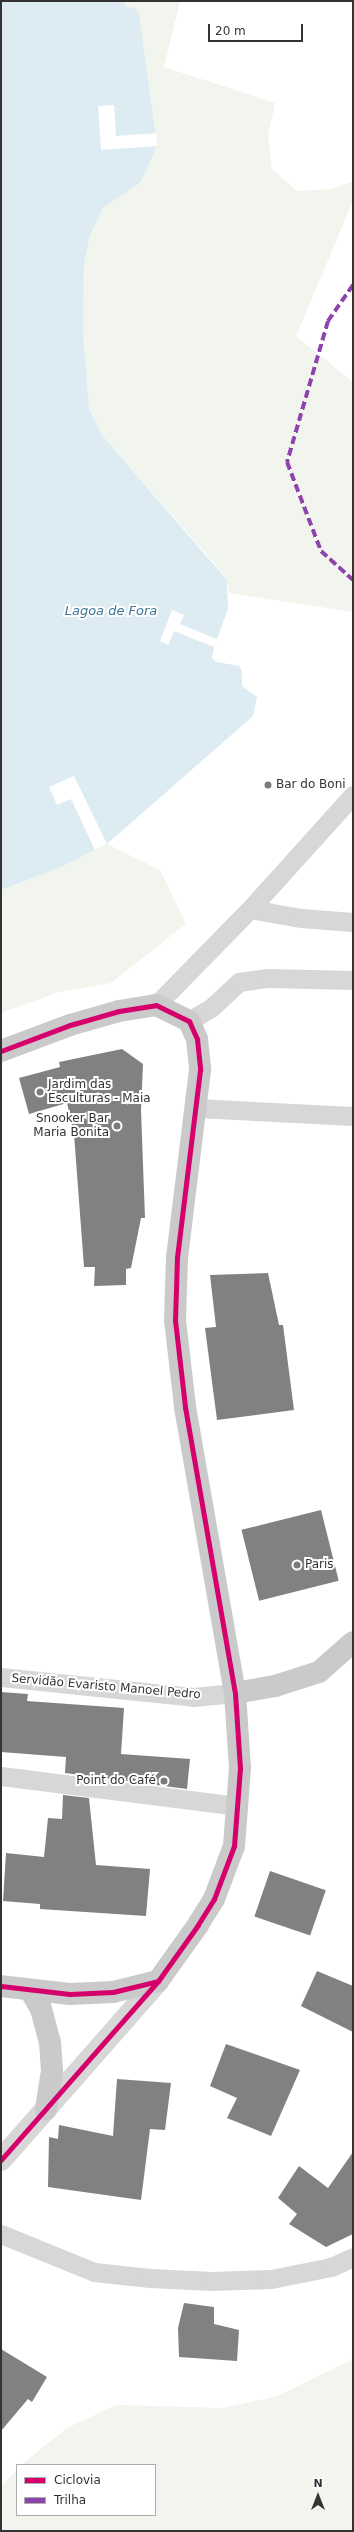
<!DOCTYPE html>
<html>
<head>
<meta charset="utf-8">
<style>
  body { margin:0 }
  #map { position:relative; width:354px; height:2532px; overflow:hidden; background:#fff; font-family:"DejaVu Sans",sans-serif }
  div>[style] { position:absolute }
  .green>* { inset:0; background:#f1f5ed }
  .water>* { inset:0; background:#ddebf3 }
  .pier>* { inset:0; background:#fff }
  .building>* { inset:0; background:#818181; transform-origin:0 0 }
  .service>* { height:19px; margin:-9.5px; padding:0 9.5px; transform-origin:9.5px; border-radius:9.5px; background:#d7d7d7 }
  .tertiary>* { height:22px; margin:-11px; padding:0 11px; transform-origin:11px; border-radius:11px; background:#d7d7d7 }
  .primary>* { height:22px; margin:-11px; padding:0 11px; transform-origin:11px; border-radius:11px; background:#cacaca }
  .quiet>* { height:4px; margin-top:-2px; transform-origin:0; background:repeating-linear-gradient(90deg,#8e44ad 0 8px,transparent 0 12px) }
  .cycleway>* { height:5px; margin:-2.5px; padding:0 2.5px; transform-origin:2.5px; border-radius:2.5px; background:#d6006c }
  .dots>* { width:11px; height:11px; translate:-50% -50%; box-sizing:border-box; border:2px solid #fff; border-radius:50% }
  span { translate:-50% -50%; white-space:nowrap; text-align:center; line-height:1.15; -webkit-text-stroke:4px #fff; paint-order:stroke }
  .poi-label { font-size:12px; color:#333 }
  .left { translate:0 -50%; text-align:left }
  .right { translate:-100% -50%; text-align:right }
  .street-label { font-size:12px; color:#333 }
  .water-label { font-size:13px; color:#3f7597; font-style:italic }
  .frame { position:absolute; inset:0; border:2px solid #333; pointer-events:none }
  .legend { position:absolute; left:16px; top:2464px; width:140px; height:52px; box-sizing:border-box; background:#fff; border:1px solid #adadad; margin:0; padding:5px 7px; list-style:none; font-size:12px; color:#333 }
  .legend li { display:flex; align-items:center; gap:8px; height:20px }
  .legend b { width:20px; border:1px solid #adadad }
  .north { position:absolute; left:298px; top:2476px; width:40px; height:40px; -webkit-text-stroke:3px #fff; paint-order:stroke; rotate:0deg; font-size:11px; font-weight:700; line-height:16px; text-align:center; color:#333 }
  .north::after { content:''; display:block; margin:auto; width:14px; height:18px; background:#333; clip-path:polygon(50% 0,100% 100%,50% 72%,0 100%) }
  .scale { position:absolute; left:208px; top:24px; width:95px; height:18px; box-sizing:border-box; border:2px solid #333; border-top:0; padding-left:5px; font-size:12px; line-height:14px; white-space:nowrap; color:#333; -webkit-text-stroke:3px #fff; paint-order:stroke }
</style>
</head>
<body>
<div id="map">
  <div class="green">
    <div style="clip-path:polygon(123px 1px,180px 1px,164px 67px,275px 103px,268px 136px,272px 169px,297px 191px,332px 189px,353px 181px,353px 201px,296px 336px,353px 382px,353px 612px,229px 593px,227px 580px,214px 563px,102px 435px,89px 409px,83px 330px,84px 263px,90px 236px,103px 208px,141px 182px,157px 146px,145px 70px)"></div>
    <div style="clip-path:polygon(107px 844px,160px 870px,186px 924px,111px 983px,59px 992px,1px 1013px,1px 890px,59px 868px)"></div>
    <div style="clip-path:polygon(353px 2359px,353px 2531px,1px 2531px,1px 2486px,17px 2470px,17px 2515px,155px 2515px,155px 2465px,21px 2465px,67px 2428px,116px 2405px,223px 2408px,278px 2396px)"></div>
  </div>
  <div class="water">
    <div style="clip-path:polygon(1px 1px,123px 1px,126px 7px,134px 8px,139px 14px,157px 146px,141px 182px,103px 208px,90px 236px,84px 263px,83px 330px,89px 409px,102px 435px,227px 580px,228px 609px,214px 647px,212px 658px,217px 662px,239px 666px,242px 671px,242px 686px,257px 697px,253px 716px,107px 844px,59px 868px,1px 890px)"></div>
  </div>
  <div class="pier">
    <div style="clip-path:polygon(114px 105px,116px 136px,156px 133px,157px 146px,101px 150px,98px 106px)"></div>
    <div style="clip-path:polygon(172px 610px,184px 615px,180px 624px,217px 639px,214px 647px,174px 631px,168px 645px,160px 641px)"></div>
    <div style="clip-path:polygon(74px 776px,107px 844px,95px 850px,71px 799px,57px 805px,49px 787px)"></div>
  </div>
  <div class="building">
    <div style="clip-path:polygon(122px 1049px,143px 1064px,141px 1110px,145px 1218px,141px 1218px,131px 1268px,126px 1269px,126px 1285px,94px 1286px,95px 1267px,84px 1267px,74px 1134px,67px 1103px,29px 1114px,19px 1078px,60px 1067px,59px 1062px)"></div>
    <div style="clip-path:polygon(268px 1273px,279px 1325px,283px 1325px,294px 1410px,217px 1420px,205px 1328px,216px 1327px,210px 1275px)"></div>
    <div style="left:321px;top:1510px;width:73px;height:82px;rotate:76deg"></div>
    <div style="clip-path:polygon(1px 1692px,28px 1694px,27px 1701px,124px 1708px,121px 1754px,190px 1759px,187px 1789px,65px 1773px,66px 1757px,1px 1752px)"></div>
    <div style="clip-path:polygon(63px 1795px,89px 1798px,96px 1865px,150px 1869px,146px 1916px,40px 1909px,40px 1904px,3px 1901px,6px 1853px,44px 1857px,48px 1818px,62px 1819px)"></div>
    <div style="left:270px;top:1871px;width:59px;height:48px;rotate:19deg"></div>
    <div style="clip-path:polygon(317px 1971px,353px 1986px,353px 2032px,301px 2006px)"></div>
    <div style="clip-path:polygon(226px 2044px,300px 2070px,271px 2136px,227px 2118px,237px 2098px,210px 2086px)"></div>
    <div style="clip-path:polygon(117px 2079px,171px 2083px,165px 2130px,150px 2129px,141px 2200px,48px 2187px,49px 2137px,58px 2139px,59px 2125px,113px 2136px)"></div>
    <div style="clip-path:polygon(353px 2152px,353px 2234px,326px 2247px,289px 2224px,297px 2214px,278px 2198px,299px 2166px,328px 2188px)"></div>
    <div style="clip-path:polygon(184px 2303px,214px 2307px,214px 2324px,239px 2330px,237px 2361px,179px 2357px,178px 2328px)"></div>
    <div style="clip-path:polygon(1px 2349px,47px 2377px,32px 2402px,28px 2399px,1px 2431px)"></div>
  </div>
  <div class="service">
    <div style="left:250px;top:909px;width:52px;rotate:10deg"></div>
    <div style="left:301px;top:918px;width:52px;rotate:4.4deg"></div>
    <div style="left:156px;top:1005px;width:134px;rotate:-45.6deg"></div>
    <div style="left:250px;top:909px;width:154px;rotate:-47.9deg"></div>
    <div style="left:189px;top:1021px;width:26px;rotate:-31deg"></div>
    <div style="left:211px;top:1008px;width:38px;rotate:-43deg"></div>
    <div style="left:239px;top:982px;width:29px;rotate:-8deg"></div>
    <div style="left:268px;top:978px;width:85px;rotate:1.3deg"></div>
    <div style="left:196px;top:1108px;width:157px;rotate:2.9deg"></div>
    <div style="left:1px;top:1677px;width:193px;rotate:5.9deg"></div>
    <div style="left:193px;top:1697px;width:42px;rotate:-5.4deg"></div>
    <div style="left:1px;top:1776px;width:238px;rotate:7.2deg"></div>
    <div style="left:1px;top:2234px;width:100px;rotate:22.2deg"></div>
    <div style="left:94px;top:2272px;width:56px;rotate:6.1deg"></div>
    <div style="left:150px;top:2278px;width:62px;rotate:2.8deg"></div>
    <div style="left:212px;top:2281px;width:59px;rotate:-1.9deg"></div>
    <div style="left:271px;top:2279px;width:61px;rotate:-11.3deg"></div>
    <div style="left:331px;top:2267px;width:24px;rotate:-24deg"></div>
  </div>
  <div class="tertiary">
    <div style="left:1px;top:2160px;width:238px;rotate:-48.7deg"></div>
  </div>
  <div class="primary">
    <div style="left:1px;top:1051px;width:74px;rotate:-20.6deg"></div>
    <div style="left:70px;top:1025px;width:51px;rotate:-15.9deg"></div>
    <div style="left:119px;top:1011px;width:37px;rotate:-9deg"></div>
    <div style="left:156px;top:1005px;width:37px;rotate:26deg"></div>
    <div style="left:189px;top:1021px;width:20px;rotate:66deg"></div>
    <div style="left:197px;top:1039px;width:31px;rotate:84deg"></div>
    <div style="left:200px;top:1070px;width:188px;rotate:97deg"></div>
    <div style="left:177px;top:1257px;width:63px;rotate:91.8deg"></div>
    <div style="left:175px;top:1320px;width:88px;rotate:83.4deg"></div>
    <div style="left:185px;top:1407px;width:290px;rotate:80.1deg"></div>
    <div style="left:235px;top:1693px;width:75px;rotate:86.2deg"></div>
    <div style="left:240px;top:1768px;width:78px;rotate:94.4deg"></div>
    <div style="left:234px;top:1846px;width:57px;rotate:110.7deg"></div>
    <div style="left:214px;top:1899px;width:31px;rotate:122deg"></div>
    <div style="left:198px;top:1925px;width:69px;rotate:125.5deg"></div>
    <div style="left:158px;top:1981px;width:46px;rotate:166.3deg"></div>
    <div style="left:113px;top:1992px;width:43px;rotate:177.3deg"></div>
    <div style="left:70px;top:1994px;width:69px;rotate:-173.4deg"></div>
    <div style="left:235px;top:1693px;width:41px;rotate:-9.9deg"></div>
    <div style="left:275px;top:1686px;width:46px;rotate:-17.7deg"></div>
    <div style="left:319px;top:1672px;width:45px;rotate:-41.4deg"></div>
    <div style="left:30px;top:1990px;width:22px;rotate:60deg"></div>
    <div style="left:41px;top:2009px;width:34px;rotate:75deg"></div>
    <div style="left:50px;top:2042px;width:29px;rotate:86deg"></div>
    <div style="left:52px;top:2071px;width:39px;rotate:99deg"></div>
  </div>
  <div class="quiet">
    <div style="left:353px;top:285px;width:44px;rotate:124.8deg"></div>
    <div style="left:328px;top:321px;width:147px;rotate:106.2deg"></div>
    <div style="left:287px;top:462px;width:95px;rotate:69.1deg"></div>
    <div style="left:321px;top:551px;width:43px;rotate:42.2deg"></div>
  </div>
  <div class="cycleway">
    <div style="left:1px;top:1051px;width:74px;rotate:-20.6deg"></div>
    <div style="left:70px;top:1025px;width:51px;rotate:-15.9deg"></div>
    <div style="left:119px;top:1011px;width:37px;rotate:-9deg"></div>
    <div style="left:156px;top:1005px;width:37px;rotate:26deg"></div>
    <div style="left:189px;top:1021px;width:20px;rotate:66deg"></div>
    <div style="left:197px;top:1039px;width:31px;rotate:84deg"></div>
    <div style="left:200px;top:1070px;width:188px;rotate:97deg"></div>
    <div style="left:177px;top:1257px;width:63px;rotate:91.8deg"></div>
    <div style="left:175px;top:1320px;width:88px;rotate:83.4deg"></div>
    <div style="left:185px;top:1407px;width:290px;rotate:80.1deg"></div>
    <div style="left:235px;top:1693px;width:75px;rotate:86.2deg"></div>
    <div style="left:240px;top:1768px;width:78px;rotate:94.4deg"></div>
    <div style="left:234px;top:1846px;width:57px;rotate:110.7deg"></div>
    <div style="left:214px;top:1899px;width:31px;rotate:122deg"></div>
    <div style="left:198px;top:1925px;width:69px;rotate:125.5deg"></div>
    <div style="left:158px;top:1981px;width:238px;rotate:131.3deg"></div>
    <div style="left:1px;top:1986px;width:69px;rotate:6.6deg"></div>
    <div style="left:70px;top:1994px;width:43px;rotate:-2.7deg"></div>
    <div style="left:113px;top:1992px;width:46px;rotate:-13.7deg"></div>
  </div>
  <div class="dots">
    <div style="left:268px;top:785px;background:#7a7a7a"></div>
    <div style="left:40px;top:1092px;background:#7a7a7a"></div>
    <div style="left:117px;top:1126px;background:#7a7a7a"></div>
    <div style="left:297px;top:1565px;background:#7a7a7a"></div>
    <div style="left:164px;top:1781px;background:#7a7a7a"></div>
  </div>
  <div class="poi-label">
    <span class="left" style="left:276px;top:785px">Bar do Boni</span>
    <span class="left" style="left:48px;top:1092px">Jardim das<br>Esculturas - Maia</span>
    <span class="right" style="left:109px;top:1126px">Snooker Bar<br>Maria Bonita</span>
    <span class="left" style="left:305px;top:1565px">Paris</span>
    <span class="right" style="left:156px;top:1781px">Point do Café</span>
  </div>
  <div class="street-label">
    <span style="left:106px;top:1687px;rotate:5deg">Servidão Evaristo Manoel Pedro</span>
  </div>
  <div class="water-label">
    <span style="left:111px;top:611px">Lagoa de Fora</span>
  </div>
  <div class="frame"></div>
  <ul class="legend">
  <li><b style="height:5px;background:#d6006c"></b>Ciclovia</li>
  <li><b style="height:5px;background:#8e44ad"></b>Trilha</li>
  </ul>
  <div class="north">N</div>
  <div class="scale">20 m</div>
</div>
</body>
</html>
